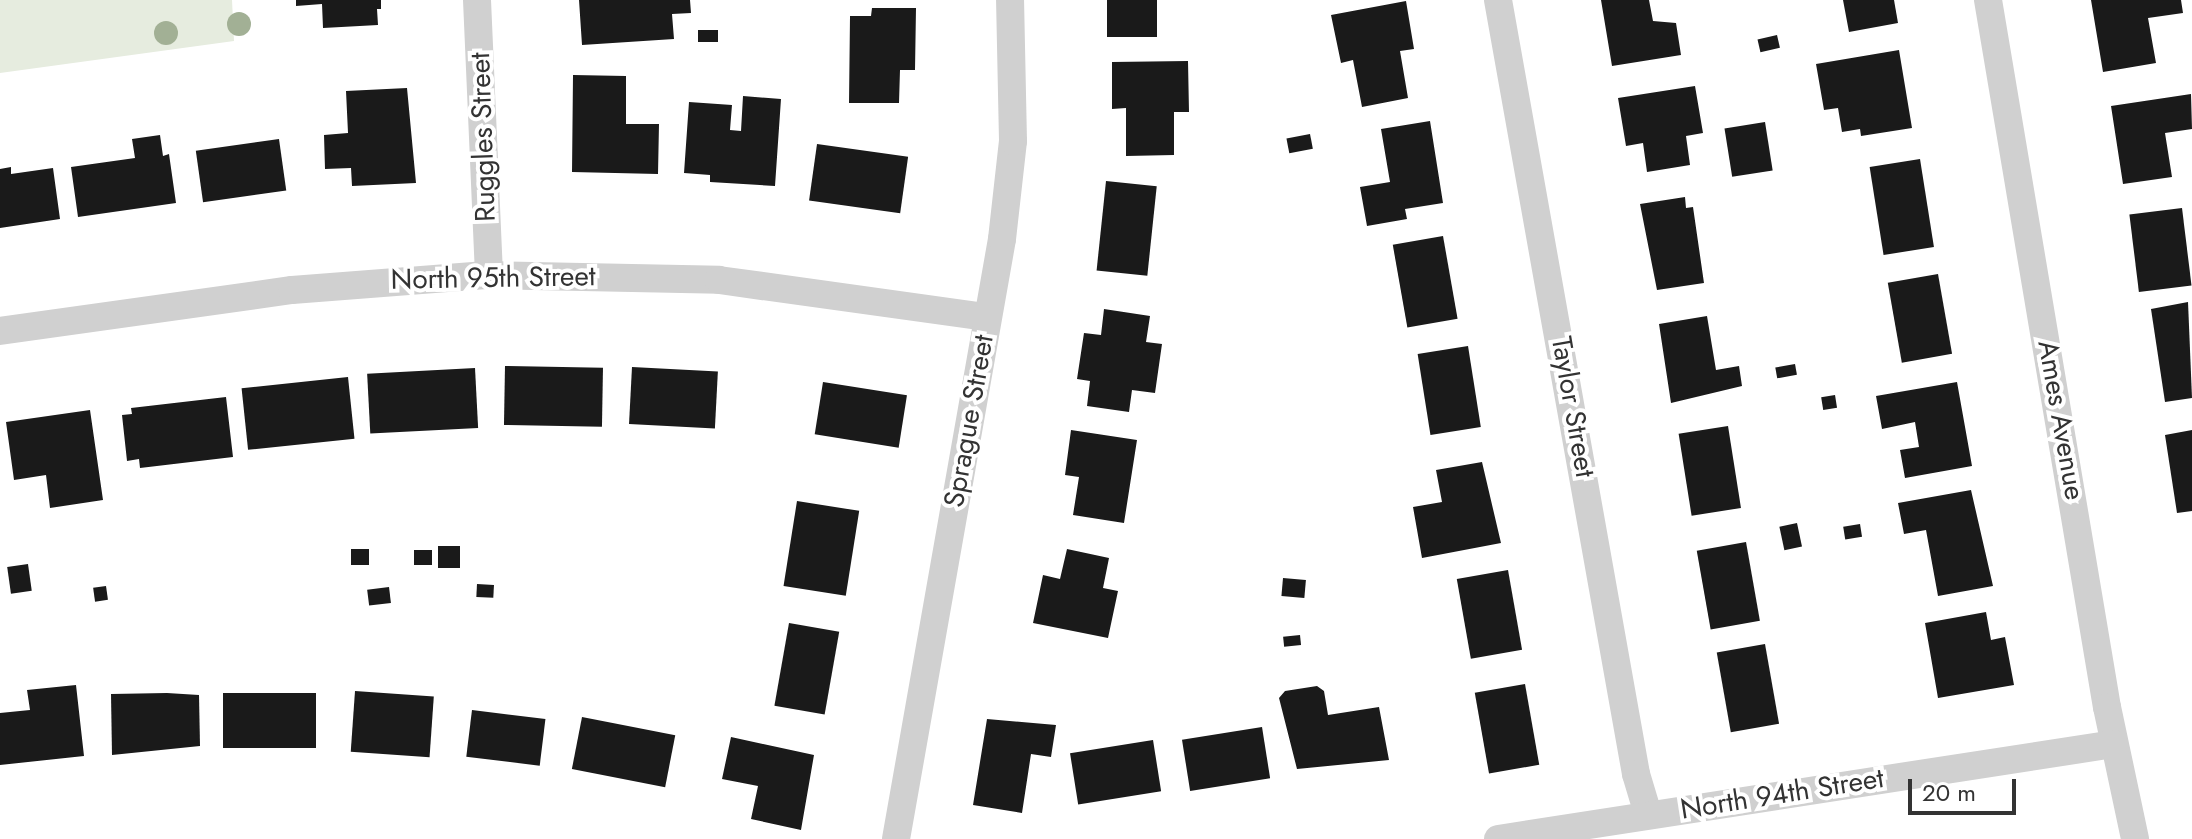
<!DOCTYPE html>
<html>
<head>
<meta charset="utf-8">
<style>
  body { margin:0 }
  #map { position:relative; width:2192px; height:839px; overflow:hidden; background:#fff; font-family:Jost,sans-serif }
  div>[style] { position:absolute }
  .green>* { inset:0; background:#e6ecdf }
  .building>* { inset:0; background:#1a1a1a; transform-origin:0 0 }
  .minor>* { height:28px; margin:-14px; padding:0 14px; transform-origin:14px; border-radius:14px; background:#d0d0d0 }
  .trees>* { width:24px; height:24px; margin:-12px; border-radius:50%; background:#a2b095 }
  span { translate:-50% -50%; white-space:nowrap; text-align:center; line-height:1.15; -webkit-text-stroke:8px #fff; paint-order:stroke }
  .street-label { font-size:28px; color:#333 }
  .scale { position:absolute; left:1908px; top:779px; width:108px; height:36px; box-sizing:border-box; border:4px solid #333; border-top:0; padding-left:10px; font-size:24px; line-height:28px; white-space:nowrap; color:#333; -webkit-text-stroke:6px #fff; paint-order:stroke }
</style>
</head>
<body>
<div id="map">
  <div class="green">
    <div style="clip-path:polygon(0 0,232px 0,234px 41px,0 73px)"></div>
  </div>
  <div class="building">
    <div style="clip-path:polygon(296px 0,381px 0,381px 9px,377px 9px,378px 25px,323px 28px,322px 4px,296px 6px)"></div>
    <div style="clip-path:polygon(579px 0,690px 0,691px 13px,672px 14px,674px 39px,582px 45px)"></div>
    <div style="left:1107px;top:0;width:50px;height:37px"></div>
    <div style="clip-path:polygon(1601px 0,1649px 0,1653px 21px,1676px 23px,1681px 55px,1612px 66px)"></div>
    <div style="clip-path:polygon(1843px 0,1894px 0,1898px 23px,1849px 32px)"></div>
    <div style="clip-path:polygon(2091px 0,2181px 0,2183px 13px,2148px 18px,2156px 63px,2103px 72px)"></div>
    <div style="clip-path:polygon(1406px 1px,1414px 49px,1400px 51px,1408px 98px,1362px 107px,1353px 60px,1341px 63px,1331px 15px)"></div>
    <div style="clip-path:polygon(872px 8px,916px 8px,915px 70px,900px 70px,899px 103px,849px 103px,850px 16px,871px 16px)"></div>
    <div style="left:698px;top:30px;width:20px;height:12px"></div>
    <div style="left:1777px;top:35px;width:13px;height:20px;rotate:77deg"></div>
    <div style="clip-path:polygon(1899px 50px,1912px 128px,1861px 136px,1860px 129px,1842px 132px,1838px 108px,1824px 110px,1816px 64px)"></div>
    <div style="clip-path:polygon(1188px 61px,1189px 112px,1174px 112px,1174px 155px,1126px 156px,1126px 108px,1112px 109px,1112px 62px)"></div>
    <div style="clip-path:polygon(573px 75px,626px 76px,626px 124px,659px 124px,658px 174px,572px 172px)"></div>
    <div style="clip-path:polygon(1695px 86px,1703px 133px,1686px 136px,1690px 165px,1647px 172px,1643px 143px,1626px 146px,1618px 98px)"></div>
    <div style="clip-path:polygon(407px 88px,416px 183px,352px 186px,351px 168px,325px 169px,324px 135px,348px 133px,346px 91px)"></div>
    <div style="clip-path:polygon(2191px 94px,2192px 129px,2165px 133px,2172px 177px,2123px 184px,2111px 106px)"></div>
    <div style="clip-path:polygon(743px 96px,781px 99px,775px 186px,710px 182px,710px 175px,684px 173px,689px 102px,732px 105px,730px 130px,741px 131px)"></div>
    <div style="clip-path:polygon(1430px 121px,1443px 203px,1405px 209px,1407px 219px,1367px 226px,1360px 187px,1390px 182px,1381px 129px)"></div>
    <div style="left:1765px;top:122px;width:49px;height:41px;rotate:81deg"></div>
    <div style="left:1310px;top:134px;width:15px;height:24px;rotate:79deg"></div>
    <div style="clip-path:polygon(160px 135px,163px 156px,169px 154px,176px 203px,78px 217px,71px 167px,135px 158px,132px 139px)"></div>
    <div style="left:279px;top:139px;width:52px;height:84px;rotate:82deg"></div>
    <div style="left:817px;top:144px;width:92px;height:57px;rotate:8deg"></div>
    <div style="left:1920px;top:159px;width:89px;height:51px;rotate:81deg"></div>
    <div style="clip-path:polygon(11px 167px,11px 174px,53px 168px,60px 219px,0 228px,0 169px)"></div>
    <div style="left:1106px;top:181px;width:51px;height:90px;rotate:6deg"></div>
    <div style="clip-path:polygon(1685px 197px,1686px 208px,1693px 207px,1704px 283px,1657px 290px,1640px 204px)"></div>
    <div style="left:2182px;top:208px;width:78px;height:53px;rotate:83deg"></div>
    <div style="left:1443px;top:236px;width:84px;height:51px;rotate:80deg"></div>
    <div style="left:1938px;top:274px;width:81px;height:51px;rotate:80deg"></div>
    <div style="clip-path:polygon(2188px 302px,2192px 398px,2165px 402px,2151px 309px)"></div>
    <div style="clip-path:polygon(1104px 309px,1150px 316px,1146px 342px,1162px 344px,1155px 393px,1132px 390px,1129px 412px,1087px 406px,1090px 381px,1077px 379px,1084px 333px,1101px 335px)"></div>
    <div style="clip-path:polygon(1707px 316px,1716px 370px,1739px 366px,1742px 386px,1671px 403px,1659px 324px)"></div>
    <div style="left:1468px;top:346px;width:82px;height:51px;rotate:81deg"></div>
    <div style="left:1795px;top:364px;width:11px;height:20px;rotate:80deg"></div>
    <div style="left:505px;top:366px;width:98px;height:59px;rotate:1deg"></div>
    <div style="left:632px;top:367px;width:86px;height:57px;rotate:3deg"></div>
    <div style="left:475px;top:368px;width:60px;height:108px;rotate:87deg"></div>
    <div style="left:348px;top:377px;width:62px;height:107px;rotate:84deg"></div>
    <div style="left:823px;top:382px;width:85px;height:53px;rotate:9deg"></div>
    <div style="clip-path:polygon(1957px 382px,1972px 466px,1905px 478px,1900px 450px,1919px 447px,1915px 422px,1882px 429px,1876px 396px)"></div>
    <div style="left:1835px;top:395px;width:13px;height:14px;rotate:81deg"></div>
    <div style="clip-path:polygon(226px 397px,233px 457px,140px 468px,139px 459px,127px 461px,122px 415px,132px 414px,131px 408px)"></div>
    <div style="clip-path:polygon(90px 410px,103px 500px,50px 508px,46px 475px,14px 480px,6px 422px)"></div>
    <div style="left:1728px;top:426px;width:83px;height:50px;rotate:81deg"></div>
    <div style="clip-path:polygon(1071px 430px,1137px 440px,1124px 523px,1073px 515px,1079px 477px,1065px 475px)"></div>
    <div style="clip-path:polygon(2192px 430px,2192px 511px,2177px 513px,2165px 435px)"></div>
    <div style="clip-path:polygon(1482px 462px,1501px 543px,1422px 558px,1413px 507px,1442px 502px,1436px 470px)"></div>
    <div style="clip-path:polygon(1971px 490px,1993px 586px,1938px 596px,1926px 530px,1904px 534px,1898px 503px)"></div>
    <div style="left:797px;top:501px;width:63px;height:86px;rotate:9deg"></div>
    <div style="left:1797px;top:523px;width:24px;height:18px;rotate:78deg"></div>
    <div style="left:1860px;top:524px;width:13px;height:17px;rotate:81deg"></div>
    <div style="left:1746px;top:542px;width:80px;height:50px;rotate:80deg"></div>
    <div style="left:438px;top:546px;width:22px;height:22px"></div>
    <div style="left:351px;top:549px;width:18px;height:16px"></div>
    <div style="clip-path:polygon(1067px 549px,1109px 558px,1103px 588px,1118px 591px,1108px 638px,1033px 623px,1043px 575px,1060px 579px)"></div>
    <div style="left:414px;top:550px;width:18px;height:15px"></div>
    <div style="left:28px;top:564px;width:27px;height:21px;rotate:82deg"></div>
    <div style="left:1508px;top:570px;width:81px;height:52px;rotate:80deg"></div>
    <div style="left:1283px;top:578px;width:23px;height:18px;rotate:5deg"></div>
    <div style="left:477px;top:584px;width:17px;height:13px;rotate:3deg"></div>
    <div style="left:106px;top:586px;width:14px;height:13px;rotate:82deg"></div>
    <div style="left:389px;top:587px;width:16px;height:22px;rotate:83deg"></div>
    <div style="clip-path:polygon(1986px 612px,1991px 640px,2005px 637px,2014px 685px,1938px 698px,1925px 623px)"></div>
    <div style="left:789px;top:623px;width:51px;height:84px;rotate:10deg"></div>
    <div style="left:1300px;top:635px;width:10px;height:17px;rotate:84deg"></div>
    <div style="left:1765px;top:644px;width:81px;height:49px;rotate:80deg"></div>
    <div style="left:1525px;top:684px;width:82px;height:51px;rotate:80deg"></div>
    <div style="clip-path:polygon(76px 685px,84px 756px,0 765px,0 713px,30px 710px,27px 690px)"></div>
    <div style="clip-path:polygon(1317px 686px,1324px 691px,1328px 715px,1379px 707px,1389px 760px,1297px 769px,1279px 698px,1285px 691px)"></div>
    <div style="left:355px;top:691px;width:79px;height:61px;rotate:4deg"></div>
    <div style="clip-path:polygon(167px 693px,199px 695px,200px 746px,112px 755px,111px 694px)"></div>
    <div style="left:316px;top:693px;width:55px;height:93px;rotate:90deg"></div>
    <div style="left:472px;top:710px;width:74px;height:47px;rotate:7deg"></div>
    <div style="left:582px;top:717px;width:95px;height:53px;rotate:11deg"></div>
    <div style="clip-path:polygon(987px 719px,1056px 725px,1051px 757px,1031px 754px,1022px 813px,973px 805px)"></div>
    <div style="left:1262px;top:727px;width:52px;height:81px;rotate:81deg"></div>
    <div style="clip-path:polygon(731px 737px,814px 755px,801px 830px,751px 819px,758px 786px,722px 779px)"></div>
    <div style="left:1153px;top:740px;width:52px;height:84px;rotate:81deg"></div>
  </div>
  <div class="minor">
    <div style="left:477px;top:0;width:275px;rotate:87.5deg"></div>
    <div style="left:1498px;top:0;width:786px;rotate:79.89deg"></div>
    <div style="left:1636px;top:774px;width:42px;rotate:73.3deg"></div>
    <div style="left:1988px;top:0;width:717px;rotate:80.45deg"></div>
    <div style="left:2107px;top:707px;width:135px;rotate:78deg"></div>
    <div style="left:0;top:331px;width:295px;rotate:-8deg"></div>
    <div style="left:292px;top:290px;width:198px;rotate:-4.4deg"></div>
    <div style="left:489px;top:275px;width:230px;rotate:1.2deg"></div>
    <div style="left:719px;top:280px;width:271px;rotate:7.9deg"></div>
    <div style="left:896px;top:839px;width:609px;rotate:-79.98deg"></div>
    <div style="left:1002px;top:239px;width:99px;rotate:-83.6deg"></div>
    <div style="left:1013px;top:141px;width:141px;rotate:-91.2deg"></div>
    <div style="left:1498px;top:839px;width:623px;rotate:-8.77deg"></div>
  </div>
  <div class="trees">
    <div style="left:239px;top:24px"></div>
    <div style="left:166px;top:33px"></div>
  </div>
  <div class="street-label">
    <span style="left:483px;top:137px;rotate:-92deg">Ruggles Street</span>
    <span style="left:493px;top:278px;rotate:-1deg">North 95th Street</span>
    <span style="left:1573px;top:407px;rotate:80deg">Taylor Street</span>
    <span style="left:2061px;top:420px;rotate:80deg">Ames Avenue</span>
    <span style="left:969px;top:421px;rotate:-80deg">Sprague Street</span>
    <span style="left:1782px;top:794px;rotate:-9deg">North 94th Street</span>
  </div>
  <div class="scale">20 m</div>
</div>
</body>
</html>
